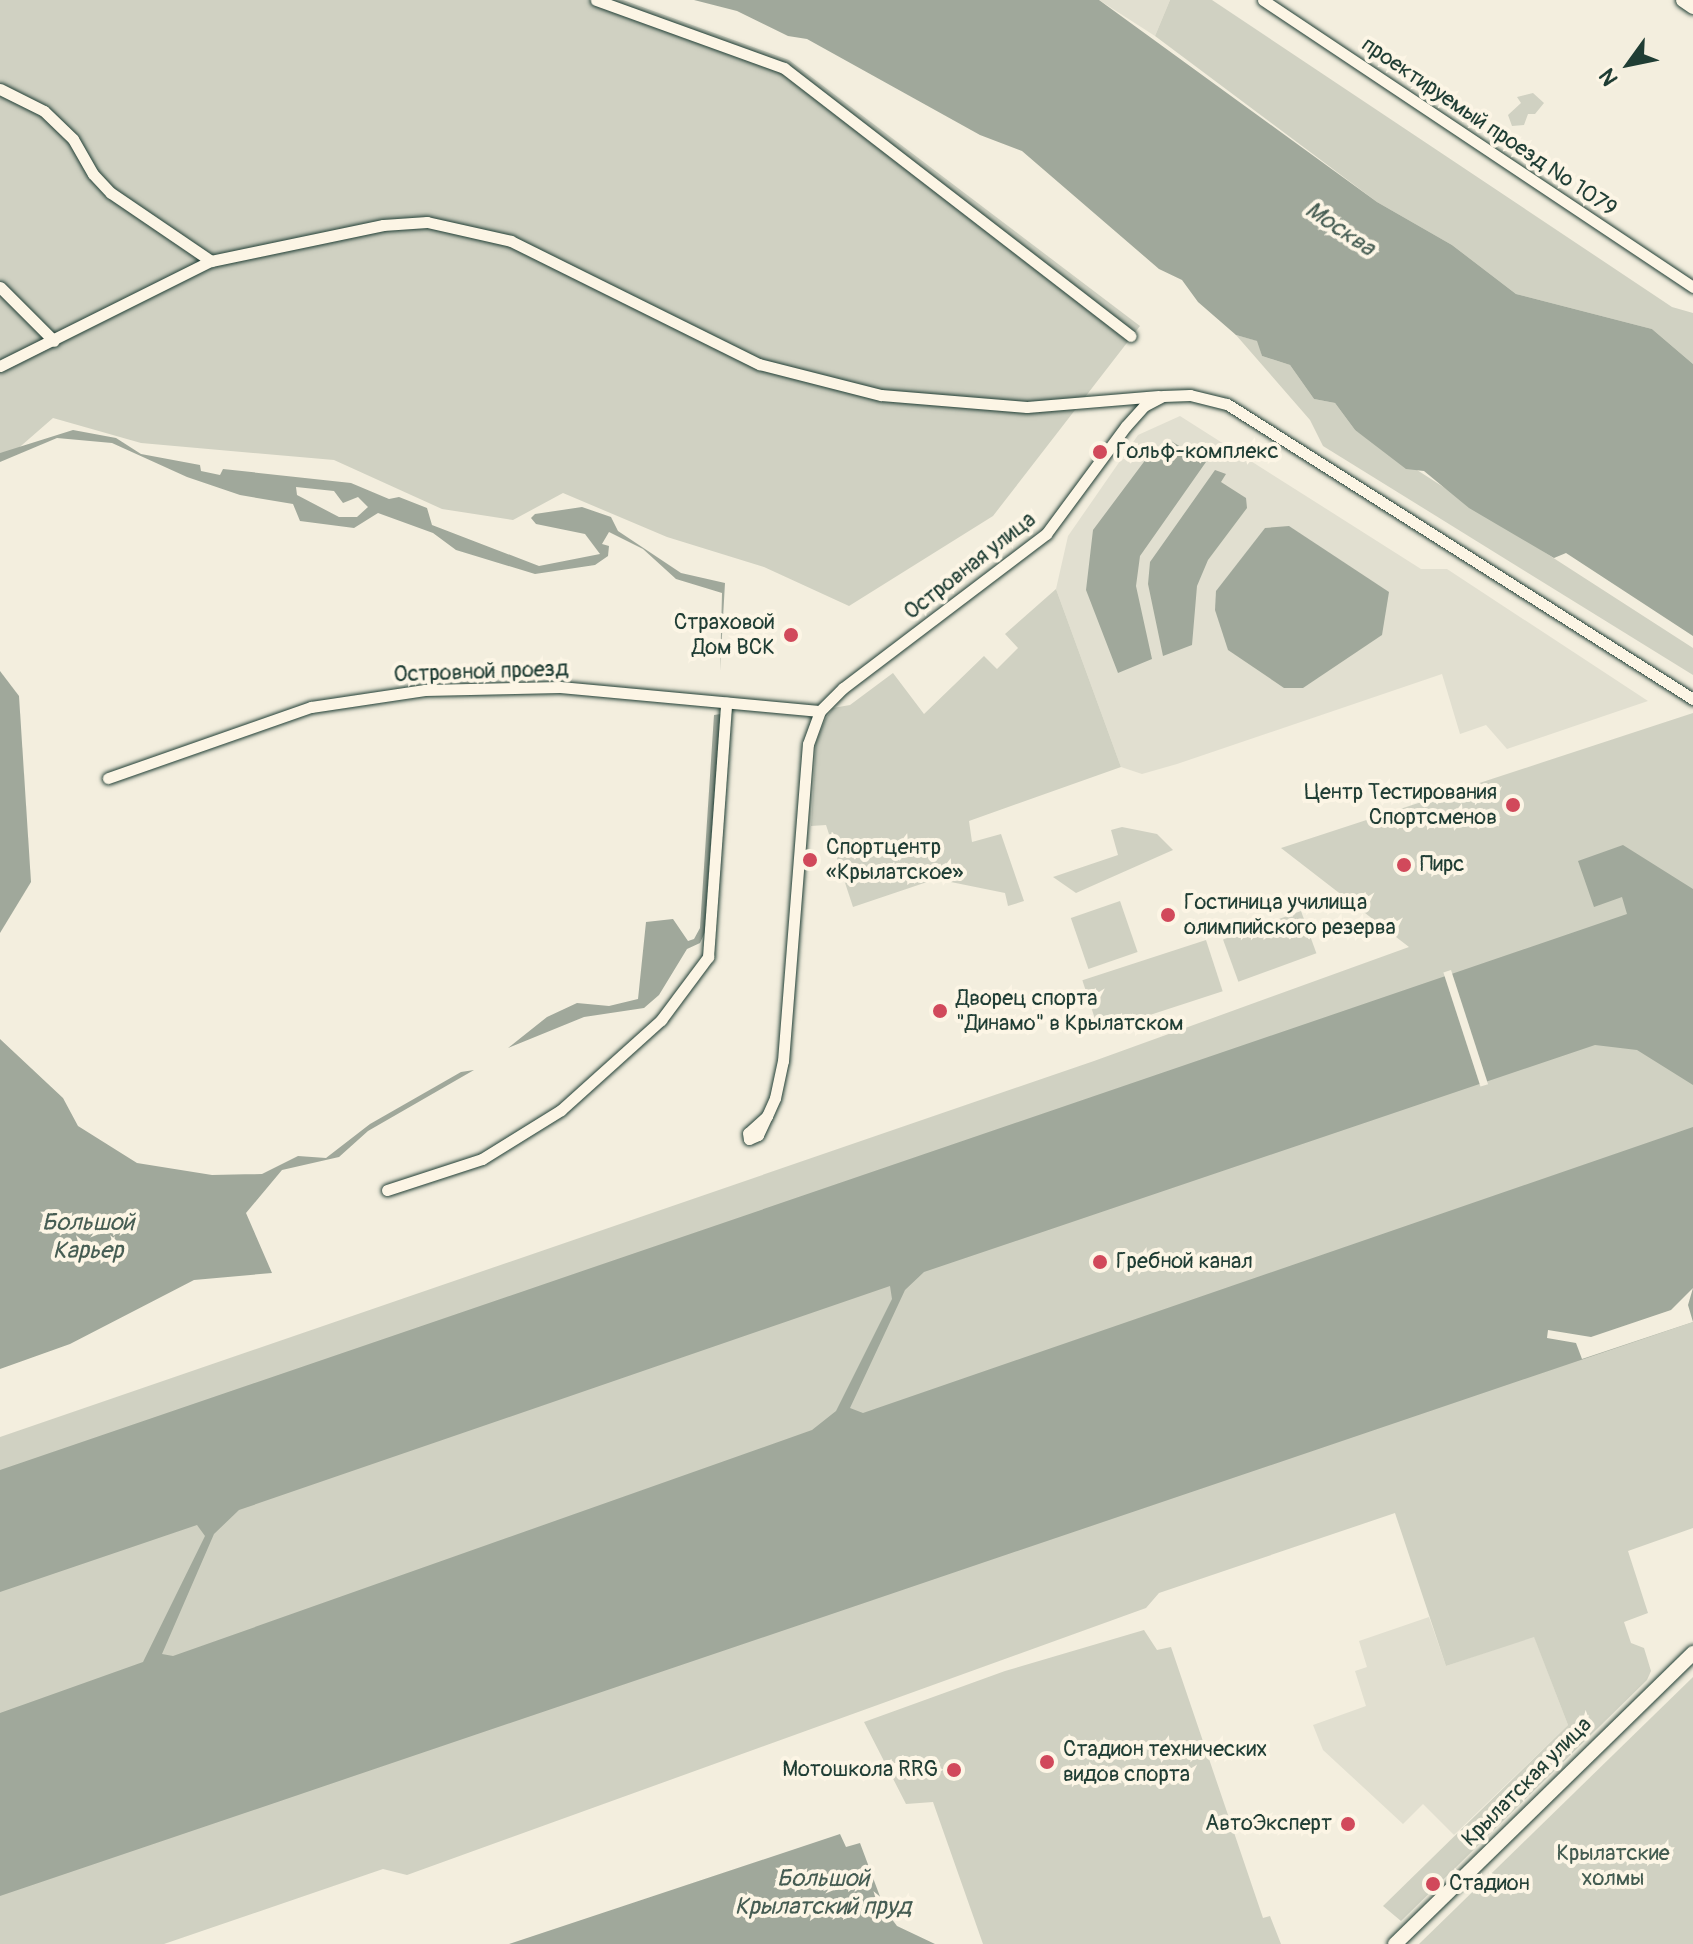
<!DOCTYPE html>
<html>
<head>
<meta charset="utf-8">
<style>
  body { margin:0 }
  #map { position:relative; width:1693px; height:1944px; overflow:hidden; background:#f3eede; font-family:Pangolin,sans-serif }
  div>[style] { position:absolute }
  .built>* { inset:0; background:#e1dfd0 }
  .green>* { inset:0; background:#d0d1c2; transform-origin:0 0 }
  .water>* { inset:0; background:#a0a89b }
  .pier>* { inset:0; background:#f3eede; transform-origin:0 0 }
  .roads { filter:drop-shadow(0 0 2px #1f3d34) drop-shadow(0 0 2px #1f3d34) }
  .minor>* { height:11px; margin:-5.5px; padding:0 5.5px; transform-origin:5.5px; border-radius:5.5px; background:#fcf5e5 }
  .major>* { height:14px; margin:-7px; padding:0 7px; transform-origin:7px; border-radius:7px; background:#fcf5e5 }
  .dots>* { width:22px; height:22px; translate:-50% -50%; box-sizing:border-box; border:4px solid #fcf5e5; border-radius:50% }
  span { translate:-50% -50%; white-space:nowrap; text-align:center; line-height:1.15; -webkit-text-stroke:8px #fcf5e5; paint-order:stroke }
  .street-label { font-size:22px; color:#1f3d34 }
  .poi-label { font-size:22px; color:#1f3d34 }
  .left { translate:0 -50%; text-align:left }
  .right { translate:-100% -50%; text-align:right }
  .park-label { font-size:22px; color:#425b50 }
  .water-label { font-size:24px; color:#465d53; font-style:italic }
  .north { position:absolute; left:1589px; top:24px; width:80px; height:80px; -webkit-text-stroke:6px #fcf5e5; paint-order:stroke; rotate:237deg; font-size:22px; font-weight:700; line-height:32px; text-align:center; color:#1f3d34 }
  .north::after { content:''; display:block; margin:auto; width:28px; height:36px; background:#1f3d34; clip-path:polygon(50% 0,100% 100%,50% 72%,0 100%) }
</style>
</head>
<body>
<div id="map">
  <div class="built">
    <div style="clip-path:polygon(1099px 0,1170px 0,1155px 36px)"></div>
    <div style="clip-path:polygon(1180px 416px,1421px 569px,1447px 569px,1648px 701px,1507px 749px,1486px 725px,1460px 734px,1442px 674px,1177px 764px,1142px 774px,1121px 767px,1056px 589px,1068px 536px,1138px 435px)"></div>
    <div style="clip-path:polygon(1429px 1617px,1446px 1666px,1534px 1636px,1568px 1725px,1454px 1835px,1423px 1804px,1403px 1824px,1323px 1750px,1313px 1725px,1366px 1706px,1355px 1671px,1367px 1667px,1359px 1641px)"></div>
  </div>
  <div class="green">
    <div style="clip-path:polygon(0 0,623px 0,789px 60px,1140px 326px,993px 516px,849px 606px,764px 567px,667px 537px,563px 493px,513px 520px,442px 509px,334px 460px,141px 443px,53px 418px,14px 452px,0 453px)"></div>
    <div style="clip-path:polygon(1170px 0,1212px 0,1672px 307px,1693px 313px,1693px 364px,1652px 329px,1516px 294px,1452px 245px,1377px 202px,1155px 36px)"></div>
    <div style="clip-path:polygon(1533px 93px,1544px 103px,1535px 114px,1528px 114px,1524px 125px,1512px 126px,1508px 115px,1521px 103px,1517px 97px)"></div>
    <div style="clip-path:polygon(1236px 335px,1258px 341px,1262px 356px,1290px 365px,1314px 399px,1335px 403px,1355px 430px,1693px 648px,1693px 675px,1323px 446px,1310px 420px)"></div>
    <div style="clip-path:polygon(1056px 589px,1121px 767px,969px 821px,972px 842px,1001px 834px,1024px 901px,1008px 906px,1005px 893px,936px 879px,853px 907px,826px 825px,811px 826px,816px 742px,825px 720px,833px 708px,850px 705px,893px 673px,924px 714px,984px 656px,997px 669px,1018px 648px,1005px 634px)"></div>
    <div style="clip-path:polygon(1693px 713px,1693px 1528px,1628px 1551px,1648px 1613px,1624px 1622px,1631px 1643px,1644px 1648px,1651px 1671px,1647px 1680px,1401px 1921px,1383px 1906px,1568px 1725px,1534px 1637px,1446px 1666px,1395px 1513px,1159px 1593px,1146px 1608px,407px 1875px,383px 1869px,164px 1944px,0 1944px,0 1437px,1094px 1061px,1409px 947px,1281px 848px)"></div>
    <div style="clip-path:polygon(1122px 827px,1157px 834px,1173px 850px,1076px 893px,1053px 877px,1118px 855px,1111px 830px)"></div>
    <div style="left:1120px;top:901px;width:54px;height:52px;rotate:71deg"></div>
    <div style="left:1301px;top:911px;width:45px;height:83px;rotate:70deg"></div>
    <div style="left:1206px;top:940px;width:54px;height:130px;rotate:72deg"></div>
    <div style="clip-path:polygon(1144px 1630px,1157px 1650px,1171px 1647px,1263px 1918px,1270px 1916px,1281px 1944px,983px 1944px,933px 1802px,906px 1804px,864px 1722px,1005px 1671px)"></div>
    <div style="clip-path:polygon(1693px 1677px,1693px 1944px,1419px 1944px)"></div>
  </div>
  <div class="water">
    <div style="clip-path:polygon(694px 0,1099px 0,1377px 202px,1452px 245px,1516px 294px,1652px 329px,1693px 364px,1693px 636px,1566px 553px,1554px 558px,1469px 508px,1424px 471px,1406px 469px,1355px 430px,1335px 403px,1314px 399px,1290px 365px,1262px 356px,1257px 341px,1236px 335px,1198px 302px,1182px 280px,1159px 269px,1022px 151px,980px 135px,807px 39px,788px 36px,737px 11px)"></div>
    <div style="clip-path:polygon(evenodd,73px 430px,116px 438px,141px 454px,200px 465px,201px 471px,220px 475px,223px 469px,351px 483px,389px 499px,399px 497px,427px 508px,432px 525px,539px 566px,600px 554px,585px 534px,536px 524px,531px 518px,535px 514px,582px 507px,611px 517px,618px 531px,681px 573px,725px 583px,720px 671px,722px 593px,676px 579px,643px 549px,609px 532px,602px 544px,609px 546px,608px 556px,595px 565px,535px 574px,456px 550px,433px 533px,378px 513px,354px 528px,300px 521px,293px 504px,240px 495px,187px 477px,112px 443px,57px 438px,0 462px,0 453px,73px 430px,296px 487px,334px 491px,343px 503px,358px 497px,368px 507px,357px 517px,339px 517px,297px 495px,296px 487px)"></div>
    <div style="clip-path:polygon(1171px 441px,1206px 462px,1140px 556px,1136px 586px,1152px 659px,1118px 673px,1086px 590px,1093px 530px,1155px 447px,1165px 452px)"></div>
    <div style="clip-path:polygon(1215px 470px,1226px 474px,1221px 482px,1246px 498px,1247px 508px,1208px 560px,1197px 586px,1192px 645px,1163px 656px,1148px 584px,1150px 562px)"></div>
    <div style="clip-path:polygon(1289px 526px,1389px 592px,1382px 635px,1303px 688px,1284px 688px,1228px 650px,1215px 610px,1216px 591px,1265px 528px)"></div>
    <div style="clip-path:polygon(0 671px,19px 696px,31px 882px,0 933px)"></div>
    <div style="clip-path:polygon(721px 714px,706px 930px,700px 943px,687px 949px,659px 995px,644px 1008px,584px 1017px,508px 1048px,547px 1017px,577px 1003px,609px 1006px,638px 999px,646px 922px,673px 919px,688px 941px,694px 939px,700px 928px,714px 715px)"></div>
    <div style="clip-path:polygon(evenodd,1623px 845px,1693px 889px,1693px 1085px,1637px 1050px,1595px 1045px,924px 1272px,905px 1290px,850px 1408px,863px 1413px,1693px 1127px,1693px 1322px,0 1896px,0 1713px,143px 1662px,205px 1536px,197px 1525px,0 1592px,0 1470px,1627px 914px,1622px 897px,1594px 907px,1578px 861px,1623px 845px,890px 1286px,892px 1299px,836px 1411px,812px 1430px,173px 1656px,162px 1654px,214px 1534px,239px 1510px,890px 1286px)"></div>
    <div style="clip-path:polygon(0 1039px,63px 1098px,78px 1126px,137px 1163px,212px 1175px,262px 1174px,298px 1156px,326px 1158px,370px 1124px,461px 1072px,474px 1070px,368px 1131px,339px 1157px,282px 1170px,246px 1213px,272px 1273px,194px 1280px,70px 1344px,0 1369px)"></div>
    <div style="clip-path:polygon(840px 1834px,846px 1847px,860px 1843px,885px 1910px,897px 1926px,935px 1944px,509px 1944px)"></div>
  </div>
  <div class="pier">
    <div style="left:1451px;top:970px;width:120px;height:8px;rotate:72deg"></div>
    <div style="clip-path:polygon(1693px 1288px,1688px 1305px,1693px 1322px,1582px 1359px,1576px 1343px,1547px 1338px,1548px 1330px,1591px 1337px,1671px 1310px)"></div>
  </div>
  <div class="roads">
    <div class="minor">
      <div style="left:596px;top:0;width:200px;rotate:19.9deg"></div>
      <div style="left:784px;top:68px;width:438px;rotate:37.7deg"></div>
      <div style="left:1263px;top:0;width:517px;rotate:33.72deg"></div>
      <div style="left:0;top:89px;width:49px;rotate:26.6deg"></div>
      <div style="left:44px;top:111px;width:40px;rotate:44deg"></div>
      <div style="left:73px;top:139px;width:40px;rotate:60.3deg"></div>
      <div style="left:93px;top:174px;width:26px;rotate:47deg"></div>
      <div style="left:111px;top:193px;width:121px;rotate:34.2deg"></div>
      <div style="left:0;top:287px;width:76px;rotate:45deg"></div>
      <div style="left:0;top:366px;width:236px;rotate:-26.5deg"></div>
      <div style="left:211px;top:261px;width:176px;rotate:-11.8deg"></div>
      <div style="left:383px;top:225px;width:44px;rotate:-3.9deg"></div>
      <div style="left:427px;top:222px;width:86px;rotate:12.7deg"></div>
      <div style="left:511px;top:241px;width:277px;rotate:26.4deg"></div>
      <div style="left:759px;top:364px;width:126px;rotate:14.3deg"></div>
      <div style="left:881px;top:395px;width:146px;rotate:4.7deg"></div>
      <div style="left:1027px;top:407px;width:132px;rotate:-4.8deg"></div>
      <div style="left:108px;top:778px;width:215px;rotate:-19.3deg"></div>
      <div style="left:311px;top:707px;width:115px;rotate:-8.5deg"></div>
      <div style="left:425px;top:690px;width:135px;rotate:-1.3deg"></div>
      <div style="left:560px;top:687px;width:261px;rotate:5.3deg"></div>
      <div style="left:767px;top:1116px;width:25px;rotate:138deg"></div>
      <div style="left:748px;top:1133px;width:6px;rotate:81deg"></div>
      <div style="left:749px;top:1139px;width:10px;rotate:-24deg"></div>
      <div style="left:758px;top:1135px;width:21px;rotate:-65deg"></div>
      <div style="left:767px;top:1116px;width:20px;rotate:-66deg"></div>
      <div style="left:775px;top:1098px;width:38px;rotate:-78deg"></div>
      <div style="left:783px;top:1061px;width:318px;rotate:-85.5deg"></div>
      <div style="left:808px;top:744px;width:35px;rotate:-70deg"></div>
      <div style="left:820px;top:711px;width:33px;rotate:-45deg"></div>
      <div style="left:843px;top:688px;width:255px;rotate:-37.2deg"></div>
      <div style="left:1046px;top:534px;width:134px;rotate:-53.5deg"></div>
      <div style="left:1126px;top:426px;width:27px;rotate:-48deg"></div>
      <div style="left:1144px;top:406px;width:21px;rotate:-28deg"></div>
      <div style="left:1163px;top:396px;width:27px;rotate:-2deg"></div>
      <div style="left:1190px;top:395px;width:38px;rotate:14deg"></div>
      <div style="left:1227px;top:404px;width:552px;rotate:32.34deg"></div>
      <div style="left:387px;top:1190px;width:100px;rotate:-18.1deg"></div>
      <div style="left:482px;top:1159px;width:93px;rotate:-31.8deg"></div>
      <div style="left:561px;top:1110px;width:135px;rotate:-42deg"></div>
      <div style="left:661px;top:1020px;width:79px;rotate:-53.3deg"></div>
      <div style="left:708px;top:957px;width:255px;rotate:-85.9deg"></div>
    </div>
    <div class="major">
      <div style="left:1683px;top:0;width:12px;rotate:35deg"></div>
      <div style="left:1395px;top:1944px;width:417px;rotate:-44.3deg"></div>
    </div>
  </div>
  <div class="dots">
    <div style="left:1100px;top:452px;background:#d1495b"></div>
    <div style="left:791px;top:635px;background:#d1495b"></div>
    <div style="left:1513px;top:805px;background:#d1495b"></div>
    <div style="left:810px;top:860px;background:#d1495b"></div>
    <div style="left:1404px;top:865px;background:#d1495b"></div>
    <div style="left:1168px;top:915px;background:#d1495b"></div>
    <div style="left:940px;top:1011px;background:#d1495b"></div>
    <div style="left:1100px;top:1262px;background:#d1495b"></div>
    <div style="left:1047px;top:1762px;background:#d1495b"></div>
    <div style="left:954px;top:1770px;background:#d1495b"></div>
    <div style="left:1348px;top:1824px;background:#d1495b"></div>
    <div style="left:1433px;top:1884px;background:#d1495b"></div>
  </div>
  <div class="street-label">
    <span style="left:1489px;top:127px;rotate:34deg">проектируемый проезд № 1079</span>
    <span style="left:970px;top:566px;rotate:-38deg">Островная улица</span>
    <span style="left:481px;top:672px;rotate:-2deg">Островной проезд</span>
    <span style="left:1527px;top:1782px;rotate:-45deg">Крылатская улица</span>
  </div>
  <div class="poi-label">
    <span class="left" style="left:1116px;top:452px">Гольф-комплекс</span>
    <span class="right" style="left:775px;top:635px">Страховой<br>Дом ВСК</span>
    <span class="right" style="left:1497px;top:805px">Центр Тестирования<br>Спортсменов</span>
    <span class="left" style="left:826px;top:860px">Спортцентр<br>«Крылатское»</span>
    <span class="left" style="left:1420px;top:865px">Пирс</span>
    <span class="left" style="left:1184px;top:915px">Гостиница училища<br>олимпийского резерва</span>
    <span class="left" style="left:956px;top:1011px">Дворец спорта<br>"Динамо" в Крылатском</span>
    <span class="left" style="left:1116px;top:1262px">Гребной канал</span>
    <span class="left" style="left:1063px;top:1762px">Стадион технических<br>видов спорта</span>
    <span class="right" style="left:938px;top:1770px">Мотошкола RRG</span>
    <span class="right" style="left:1332px;top:1824px">АвтоЭксперт</span>
    <span class="left" style="left:1449px;top:1884px">Стадион</span>
  </div>
  <div class="park-label">
    <span style="left:1613px;top:1866px">Крылатские<br>холмы</span>
  </div>
  <div class="water-label">
    <span style="left:1340px;top:229px;rotate:34deg">Москва</span>
    <span style="left:88px;top:1237px">Большой<br>Карьер</span>
    <span style="left:823px;top:1893px">Большой<br>Крылатский пруд</span>
  </div>
  <div class="north">N</div>
</div>
</body>
</html>
